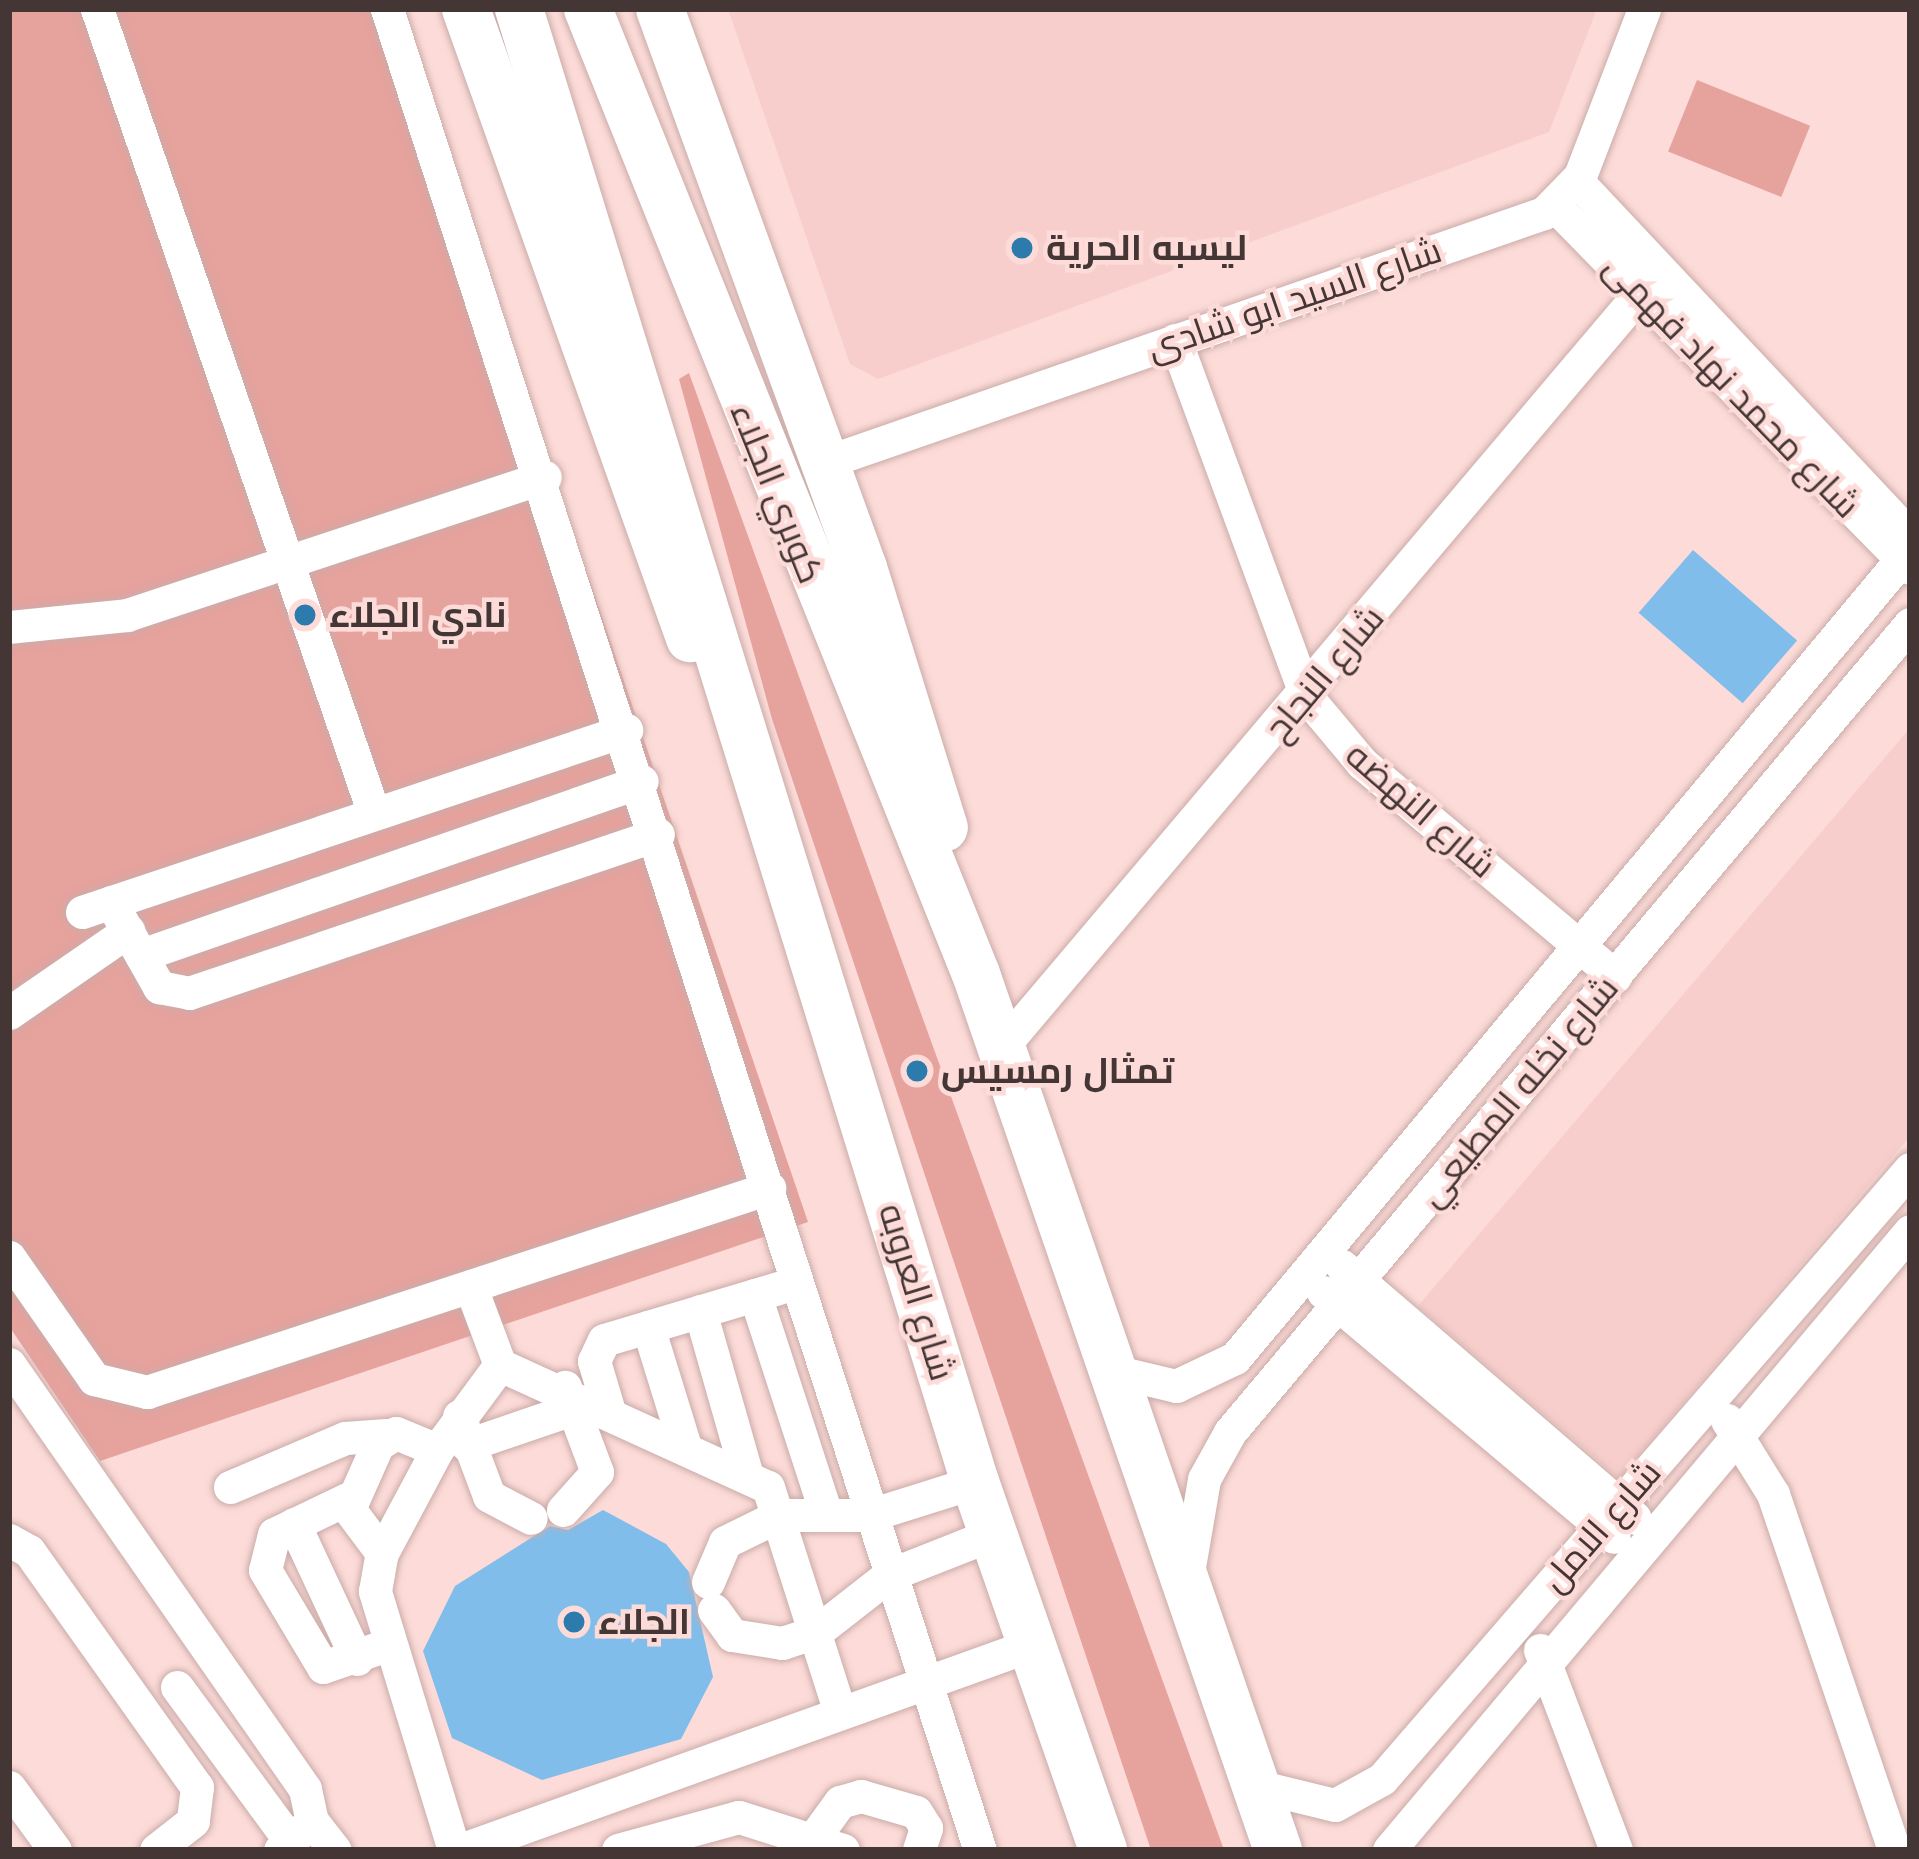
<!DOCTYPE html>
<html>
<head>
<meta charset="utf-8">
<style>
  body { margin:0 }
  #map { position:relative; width:1919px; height:1859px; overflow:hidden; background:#fcdbd8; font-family:Montserrat,Cairo,sans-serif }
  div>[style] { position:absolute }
  .built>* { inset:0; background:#f7cecb }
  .green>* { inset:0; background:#e6a29d; transform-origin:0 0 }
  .building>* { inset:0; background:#81bdea; transform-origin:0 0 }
  .roads { filter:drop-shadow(0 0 3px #cbaca9) drop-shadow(0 0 3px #cbaca9) }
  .minor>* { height:33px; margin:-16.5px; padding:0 16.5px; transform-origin:16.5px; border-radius:16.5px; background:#fff }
  .highway>* { height:48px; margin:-24px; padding:0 24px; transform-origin:24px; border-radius:24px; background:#fff }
  .dots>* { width:33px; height:33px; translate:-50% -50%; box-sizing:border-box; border:6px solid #fcdbd8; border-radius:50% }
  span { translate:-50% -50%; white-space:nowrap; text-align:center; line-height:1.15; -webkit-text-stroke:9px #fcdbd8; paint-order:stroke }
  .poi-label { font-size:36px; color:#433635; font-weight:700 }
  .left { translate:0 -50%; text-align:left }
  .street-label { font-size:36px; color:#433635 }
  .frame { position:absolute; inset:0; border:12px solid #433635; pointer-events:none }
</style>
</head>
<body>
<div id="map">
  <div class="built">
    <div style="clip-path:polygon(728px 9px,1597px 9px,1549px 132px,878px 379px,850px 364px)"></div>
    <div style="clip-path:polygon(1910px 728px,1910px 1136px,1619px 1478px,1418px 1306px)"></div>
  </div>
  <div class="green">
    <div style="clip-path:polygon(9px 9px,395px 9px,808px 1222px,100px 1461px,9px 1326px)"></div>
    <div style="left:1697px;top:80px;width:122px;height:77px;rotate:22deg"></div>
    <div style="clip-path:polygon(689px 373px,1224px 1850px,1151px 1850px,772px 719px,679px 379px)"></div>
  </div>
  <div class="building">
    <div style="left:1693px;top:550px;width:138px;height:83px;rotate:41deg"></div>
    <div style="clip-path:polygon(603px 1510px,666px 1544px,689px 1572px,713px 1677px,681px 1739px,542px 1780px,452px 1738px,423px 1651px,455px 1586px,550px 1526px,568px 1530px)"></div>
  </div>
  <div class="roads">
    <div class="minor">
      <div style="left:97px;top:9px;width:851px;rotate:71.01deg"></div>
      <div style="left:387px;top:9px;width:1934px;rotate:72.15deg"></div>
      <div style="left:1577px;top:181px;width:486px;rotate:46.8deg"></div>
      <div style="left:1554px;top:205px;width:508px;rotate:45.56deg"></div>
      <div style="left:1175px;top:340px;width:379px;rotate:69.8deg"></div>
      <div style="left:1306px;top:696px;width:87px;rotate:50.1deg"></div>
      <div style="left:1362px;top:763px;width:331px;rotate:40.1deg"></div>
      <div style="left:826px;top:462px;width:760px;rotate:-19.13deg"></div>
      <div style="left:1544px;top:213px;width:52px;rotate:-45.8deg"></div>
      <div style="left:1580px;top:176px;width:179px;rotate:-69deg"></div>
      <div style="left:9px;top:627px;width:119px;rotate:-5.8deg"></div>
      <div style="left:127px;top:615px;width:440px;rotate:-18.3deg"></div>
      <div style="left:111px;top:902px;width:98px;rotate:60.5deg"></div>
      <div style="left:159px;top:987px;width:31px;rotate:11deg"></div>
      <div style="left:189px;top:993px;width:495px;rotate:-18.7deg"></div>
      <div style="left:82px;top:912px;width:574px;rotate:-18.5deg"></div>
      <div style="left:141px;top:955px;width:530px;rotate:-19.15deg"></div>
      <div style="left:9px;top:1013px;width:145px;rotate:-34.6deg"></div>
      <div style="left:1001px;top:1048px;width:989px;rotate:-49.76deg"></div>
      <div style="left:9px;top:1257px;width:149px;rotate:55.1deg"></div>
      <div style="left:94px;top:1379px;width:55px;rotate:13.8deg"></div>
      <div style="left:147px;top:1392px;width:655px;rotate:-18.16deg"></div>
      <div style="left:1342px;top:1266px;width:386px;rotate:40.7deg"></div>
      <div style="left:471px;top:1288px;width:82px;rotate:69.4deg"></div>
      <div style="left:1323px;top:1292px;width:380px;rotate:40.1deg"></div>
      <div style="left:755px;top:1295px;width:230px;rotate:72deg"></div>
      <div style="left:700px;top:1311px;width:167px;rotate:74.1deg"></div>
      <div style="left:648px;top:1327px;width:121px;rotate:72.8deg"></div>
      <div style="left:9px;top:1364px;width:518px;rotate:55.14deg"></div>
      <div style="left:305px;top:1789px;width:33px;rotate:78deg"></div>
      <div style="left:312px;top:1821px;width:43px;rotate:137.8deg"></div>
      <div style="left:500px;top:1365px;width:294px;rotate:24.5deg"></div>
      <div style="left:768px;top:1487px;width:236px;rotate:72.3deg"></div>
      <div style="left:1113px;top:1371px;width:65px;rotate:13.4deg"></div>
      <div style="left:1176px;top:1386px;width:65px;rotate:-25.4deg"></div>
      <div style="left:1235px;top:1358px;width:1054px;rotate:-50.16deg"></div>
      <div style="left:608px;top:1408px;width:49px;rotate:-106.6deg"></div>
      <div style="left:594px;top:1361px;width:23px;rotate:-65deg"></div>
      <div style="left:604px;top:1340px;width:199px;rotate:-16.6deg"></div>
      <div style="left:459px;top:1416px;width:85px;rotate:69.4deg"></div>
      <div style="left:489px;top:1496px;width:47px;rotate:27.6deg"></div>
      <div style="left:1727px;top:1420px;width:87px;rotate:58.1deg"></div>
      <div style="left:1773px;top:1494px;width:376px;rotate:71.2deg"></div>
      <div style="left:467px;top:1445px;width:117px;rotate:-18.9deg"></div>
      <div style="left:230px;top:1487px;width:125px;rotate:-23.1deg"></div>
      <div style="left:345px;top:1438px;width:41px;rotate:-4.2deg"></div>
      <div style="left:351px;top:1497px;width:85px;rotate:154.3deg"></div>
      <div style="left:274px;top:1534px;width:37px;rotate:104deg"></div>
      <div style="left:265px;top:1570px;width:113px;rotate:59.1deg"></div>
      <div style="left:323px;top:1667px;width:65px;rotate:-19deg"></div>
      <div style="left:563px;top:1510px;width:51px;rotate:-48.2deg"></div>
      <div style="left:597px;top:1472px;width:91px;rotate:-110.6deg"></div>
      <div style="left:294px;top:1524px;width:149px;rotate:65deg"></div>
      <div style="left:9px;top:1540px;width:23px;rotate:29deg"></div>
      <div style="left:29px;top:1551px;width:290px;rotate:54.6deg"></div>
      <div style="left:197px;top:1787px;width:34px;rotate:97deg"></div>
      <div style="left:193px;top:1821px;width:47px;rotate:141.9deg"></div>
      <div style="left:382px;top:1553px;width:55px;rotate:-126.9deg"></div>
      <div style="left:349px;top:1509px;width:71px;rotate:-66deg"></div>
      <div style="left:378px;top:1444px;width:21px;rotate:-31deg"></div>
      <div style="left:396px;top:1433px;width:44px;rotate:22.5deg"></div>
      <div style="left:1189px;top:1567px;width:89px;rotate:-80.3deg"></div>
      <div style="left:1204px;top:1479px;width:54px;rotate:-61deg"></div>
      <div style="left:1230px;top:1432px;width:1056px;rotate:-49.92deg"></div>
      <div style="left:708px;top:1582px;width:43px;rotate:-67deg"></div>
      <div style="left:725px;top:1542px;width:61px;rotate:-26.1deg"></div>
      <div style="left:780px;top:1515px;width:90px"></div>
      <div style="left:870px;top:1515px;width:110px;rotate:-17.4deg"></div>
      <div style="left:714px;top:1610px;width:31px;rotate:54deg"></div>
      <div style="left:732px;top:1635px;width:51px;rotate:9.1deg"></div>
      <div style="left:782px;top:1643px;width:36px;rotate:-18deg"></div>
      <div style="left:816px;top:1632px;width:93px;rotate:-38deg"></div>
      <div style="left:889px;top:1575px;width:112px;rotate:-21.5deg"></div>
      <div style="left:1540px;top:1650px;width:214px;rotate:69.2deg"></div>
      <div style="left:177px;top:1687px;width:192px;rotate:53.7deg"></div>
      <div style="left:1257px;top:1786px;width:80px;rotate:13.7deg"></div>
      <div style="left:1335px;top:1805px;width:54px;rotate:-29deg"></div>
      <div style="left:1382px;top:1779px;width:807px;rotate:-49.12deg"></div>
      <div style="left:9px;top:1787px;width:78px;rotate:53.9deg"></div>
      <div style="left:312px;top:1821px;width:37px;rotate:52deg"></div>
      <div style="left:813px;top:1839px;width:46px;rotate:-53.9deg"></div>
      <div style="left:840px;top:1802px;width:22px;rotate:-16deg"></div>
      <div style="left:861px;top:1796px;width:57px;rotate:16.2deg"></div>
      <div style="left:916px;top:1812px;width:19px;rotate:58deg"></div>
      <div style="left:926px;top:1828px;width:23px;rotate:108deg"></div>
      <div style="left:454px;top:1850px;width:271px;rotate:-107deg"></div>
      <div style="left:375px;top:1591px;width:39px;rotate:-80deg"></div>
      <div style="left:382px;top:1553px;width:117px;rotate:-61.9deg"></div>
      <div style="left:437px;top:1450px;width:106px;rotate:-53.5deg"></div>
      <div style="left:460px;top:1850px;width:607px;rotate:-19.75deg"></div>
      <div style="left:618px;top:1850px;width:125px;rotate:-15.3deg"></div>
      <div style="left:739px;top:1817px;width:109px;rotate:17.6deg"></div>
      <div style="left:1389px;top:1850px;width:809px;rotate:-49.91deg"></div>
    </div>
    <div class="highway">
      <div style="left:466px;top:9px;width:668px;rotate:70.4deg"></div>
      <div style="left:519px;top:9px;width:1542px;rotate:72.8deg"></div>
      <div style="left:975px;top:1482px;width:390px;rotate:70.8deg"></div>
      <div style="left:588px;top:9px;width:1040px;rotate:68.1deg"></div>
      <div style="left:976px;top:974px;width:927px;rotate:70.98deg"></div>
      <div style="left:660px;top:9px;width:595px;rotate:70.04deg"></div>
      <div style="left:863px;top:568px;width:272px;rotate:72.7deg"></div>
    </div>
  </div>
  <div class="dots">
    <div style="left:1022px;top:248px;background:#2d7aac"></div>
    <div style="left:305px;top:615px;background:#2d7aac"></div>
    <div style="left:917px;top:1071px;background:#2d7aac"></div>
    <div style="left:574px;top:1622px;background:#2d7aac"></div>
  </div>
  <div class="poi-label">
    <span class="left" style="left:1046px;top:248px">ليسبه الحرية</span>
    <span class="left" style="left:329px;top:615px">نادي الجلاء</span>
    <span class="left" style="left:941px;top:1071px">تمثال رمسيس</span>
    <span class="left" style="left:598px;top:1622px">الجلاء</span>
  </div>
  <div class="street-label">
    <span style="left:1294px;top:299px;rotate:-19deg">شارع السيد ابو شادى</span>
    <span style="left:1732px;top:386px;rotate:46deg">شارع محمد نهاد فهمى</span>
    <span style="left:777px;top:493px;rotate:68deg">كوبري الجلاء</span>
    <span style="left:1324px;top:673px;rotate:-50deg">شارع النجاح</span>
    <span style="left:1421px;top:810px;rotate:41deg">شارع النهضه</span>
    <span style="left:1518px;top:1091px;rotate:-50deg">شارع نخله المطيعي</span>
    <span style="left:917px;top:1292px;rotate:73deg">شارع العروبه</span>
    <span style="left:1601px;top:1526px;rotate:-49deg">شارع الامل</span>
  </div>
  <div class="frame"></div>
</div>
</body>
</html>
